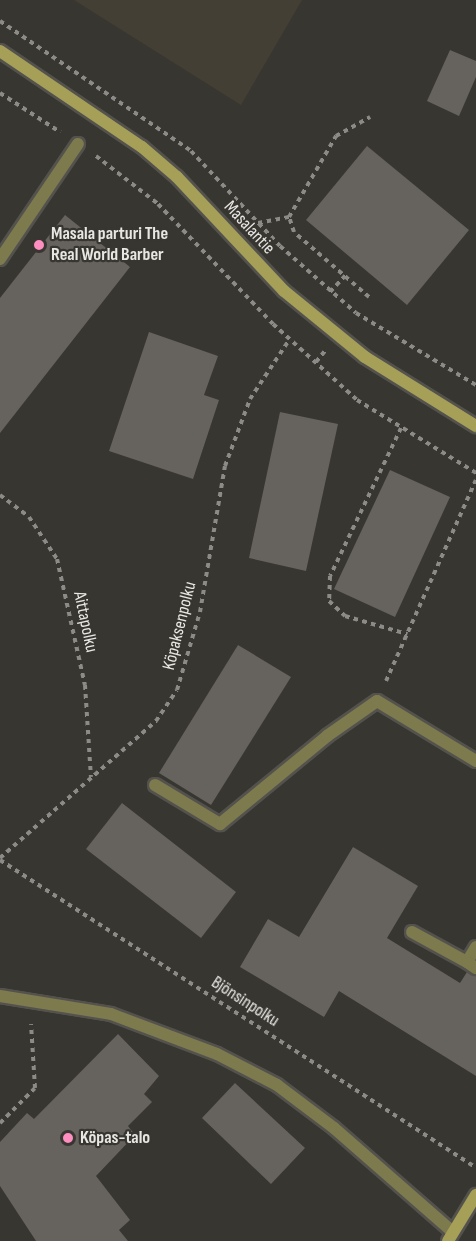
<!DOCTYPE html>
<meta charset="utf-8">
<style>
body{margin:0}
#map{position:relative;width:476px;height:1241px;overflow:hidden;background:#383631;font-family:"Sofia Sans Condensed",sans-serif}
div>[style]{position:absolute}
.built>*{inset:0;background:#443f34}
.building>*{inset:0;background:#66625d}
.path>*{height:4px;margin-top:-2px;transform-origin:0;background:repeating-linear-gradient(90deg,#8d8b87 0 4.5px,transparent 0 9px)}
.roads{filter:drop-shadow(2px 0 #54524d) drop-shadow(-2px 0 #54524d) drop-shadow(0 2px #54524d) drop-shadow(0 -2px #54524d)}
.lane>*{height:12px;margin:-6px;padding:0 6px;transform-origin:6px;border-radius:6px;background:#7d7a4e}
.street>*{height:12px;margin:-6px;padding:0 6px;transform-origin:6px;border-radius:6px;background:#7d7a4e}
.secondary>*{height:12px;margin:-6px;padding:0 6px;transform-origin:6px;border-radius:6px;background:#a59f57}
.dots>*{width:16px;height:16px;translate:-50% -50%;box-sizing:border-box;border:3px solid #383631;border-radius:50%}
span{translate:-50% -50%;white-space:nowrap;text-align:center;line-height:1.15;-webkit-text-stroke:4.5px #383631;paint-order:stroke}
.street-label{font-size:18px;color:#e8e7e3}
.poi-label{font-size:18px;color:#e8e7e3;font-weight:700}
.left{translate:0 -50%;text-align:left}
</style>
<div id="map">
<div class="built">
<i style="clip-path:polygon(74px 0,302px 0,241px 105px)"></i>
</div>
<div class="building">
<i style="clip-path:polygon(450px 50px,476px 61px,476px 77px,459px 116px,427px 101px)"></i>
<i style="clip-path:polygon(367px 146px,469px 230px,407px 305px,306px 220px)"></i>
<i style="clip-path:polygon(65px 215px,130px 267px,0 433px,0 298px)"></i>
<i style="clip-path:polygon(149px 332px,218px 356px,204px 395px,219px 400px,193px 479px,109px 451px)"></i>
<i style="clip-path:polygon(280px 412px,338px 424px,306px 571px,249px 558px)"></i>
<i style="clip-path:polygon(390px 470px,450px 497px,395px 617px,334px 589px)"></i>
<i style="clip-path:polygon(238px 645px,291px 677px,211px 805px,159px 773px)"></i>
<i style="clip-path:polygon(122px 803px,236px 892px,201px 938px,86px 849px)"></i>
<i style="clip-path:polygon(353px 847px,418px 886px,387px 938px,460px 983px,467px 972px,476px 976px,476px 1076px,339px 991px,324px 1017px,240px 967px,268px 919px,299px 937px)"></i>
<i style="clip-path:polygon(118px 1034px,159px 1076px,144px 1094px,152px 1102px,128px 1126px,135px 1135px,96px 1176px,130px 1220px,119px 1230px,128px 1241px,36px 1241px,0 1186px,0 1142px,27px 1113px,34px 1119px)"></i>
<i style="clip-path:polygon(235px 1083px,305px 1148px,271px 1184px,202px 1118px)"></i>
</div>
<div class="path">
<i style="left:0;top:21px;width:231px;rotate:34.2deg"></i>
<i style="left:191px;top:151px;width:130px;rotate:46.9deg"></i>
<i style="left:280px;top:246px;width:101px;rotate:41.4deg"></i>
<i style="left:356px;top:313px;width:140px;rotate:31deg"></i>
<i style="left:0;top:93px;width:72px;rotate:33deg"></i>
<i style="left:96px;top:156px;width:78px;rotate:37.7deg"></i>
<i style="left:158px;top:204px;width:166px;rotate:46.2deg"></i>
<i style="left:273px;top:324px;width:113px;rotate:42.1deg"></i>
<i style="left:357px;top:400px;width:140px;rotate:31.5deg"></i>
<i style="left:258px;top:223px;width:32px;rotate:-11deg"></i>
<i style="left:330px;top:292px;width:23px;rotate:-47deg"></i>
<i style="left:369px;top:297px;width:99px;rotate:-139.1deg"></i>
<i style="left:294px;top:232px;width:16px;rotate:-108deg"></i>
<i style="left:289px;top:217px;width:94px;rotate:-59.9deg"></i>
<i style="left:336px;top:136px;width:39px;rotate:-29deg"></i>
<i style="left:316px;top:362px;width:14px;rotate:-51deg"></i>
<i style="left:401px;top:428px;width:164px;rotate:115.6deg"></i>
<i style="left:330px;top:576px;width:25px;rotate:92deg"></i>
<i style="left:329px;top:601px;width:22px;rotate:43deg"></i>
<i style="left:345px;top:616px;width:65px;rotate:16.2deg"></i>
<i style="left:0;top:495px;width:36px;rotate:37deg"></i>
<i style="left:29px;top:517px;width:50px;rotate:56.3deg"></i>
<i style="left:57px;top:559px;width:129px;rotate:77.5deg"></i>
<i style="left:85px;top:685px;width:92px;rotate:86.3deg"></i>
<i style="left:386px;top:681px;width:220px;rotate:-65.9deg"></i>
<i style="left:0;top:858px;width:208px;rotate:-41.3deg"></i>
<i style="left:156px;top:721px;width:37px;rotate:-56deg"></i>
<i style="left:177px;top:690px;width:81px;rotate:-73.6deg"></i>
<i style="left:200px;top:612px;width:148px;rotate:-80.3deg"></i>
<i style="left:225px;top:466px;width:72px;rotate:-69.5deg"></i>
<i style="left:250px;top:399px;width:71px;rotate:-56.5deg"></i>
<i style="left:0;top:860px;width:566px;rotate:32.88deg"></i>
<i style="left:0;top:1123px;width:49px;rotate:-45deg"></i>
<i style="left:35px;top:1088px;width:64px;rotate:-93.6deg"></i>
</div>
<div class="roads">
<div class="lane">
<i style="left:0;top:259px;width:139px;rotate:-55.9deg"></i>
<i style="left:155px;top:785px;width:76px;rotate:31deg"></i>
<i style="left:220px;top:824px;width:139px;rotate:-39.4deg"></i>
<i style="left:327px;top:736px;width:61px;rotate:-35deg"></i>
<i style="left:412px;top:932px;width:63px;rotate:28.6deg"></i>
<i style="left:476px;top:947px;width:17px;rotate:121deg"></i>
<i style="left:467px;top:962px;width:11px;rotate:34deg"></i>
<i style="left:0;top:996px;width:112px;rotate:9.2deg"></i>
<i style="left:111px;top:1014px;width:113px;rotate:20.7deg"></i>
<i style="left:217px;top:1054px;width:68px;rotate:27.3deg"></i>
<i style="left:277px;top:1085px;width:71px;rotate:37deg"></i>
<i style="left:334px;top:1128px;width:158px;rotate:41.2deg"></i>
</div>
<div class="street">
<i style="left:377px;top:701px;width:116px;rotate:31.2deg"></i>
</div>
<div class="secondary">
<i style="left:0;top:51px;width:171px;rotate:34.1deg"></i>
<i style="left:142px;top:147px;width:46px;rotate:40.6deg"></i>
<i style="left:177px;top:177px;width:156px;rotate:46.8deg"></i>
<i style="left:284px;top:291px;width:104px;rotate:39.2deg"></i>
<i style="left:365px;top:357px;width:131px;rotate:31.9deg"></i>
<i style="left:448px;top:1241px;width:54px;rotate:-58.7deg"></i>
</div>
</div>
<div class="dots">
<i style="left:39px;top:245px;background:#fd8ebf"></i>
<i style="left:68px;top:1138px;background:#fd8ebf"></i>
</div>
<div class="street-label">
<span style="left:249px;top:228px;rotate:47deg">Masalantie</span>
<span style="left:85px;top:622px;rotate:78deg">Aittapolku</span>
<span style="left:180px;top:626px;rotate:-76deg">Köpaksenpolku</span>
<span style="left:245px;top:1002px;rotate:33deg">Bjönsinpolku</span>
</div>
<div class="poi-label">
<span class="left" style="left:51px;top:245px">Masala parturi The<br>Real World Barber</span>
<span class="left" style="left:80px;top:1138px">Köpas-talo</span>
</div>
</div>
